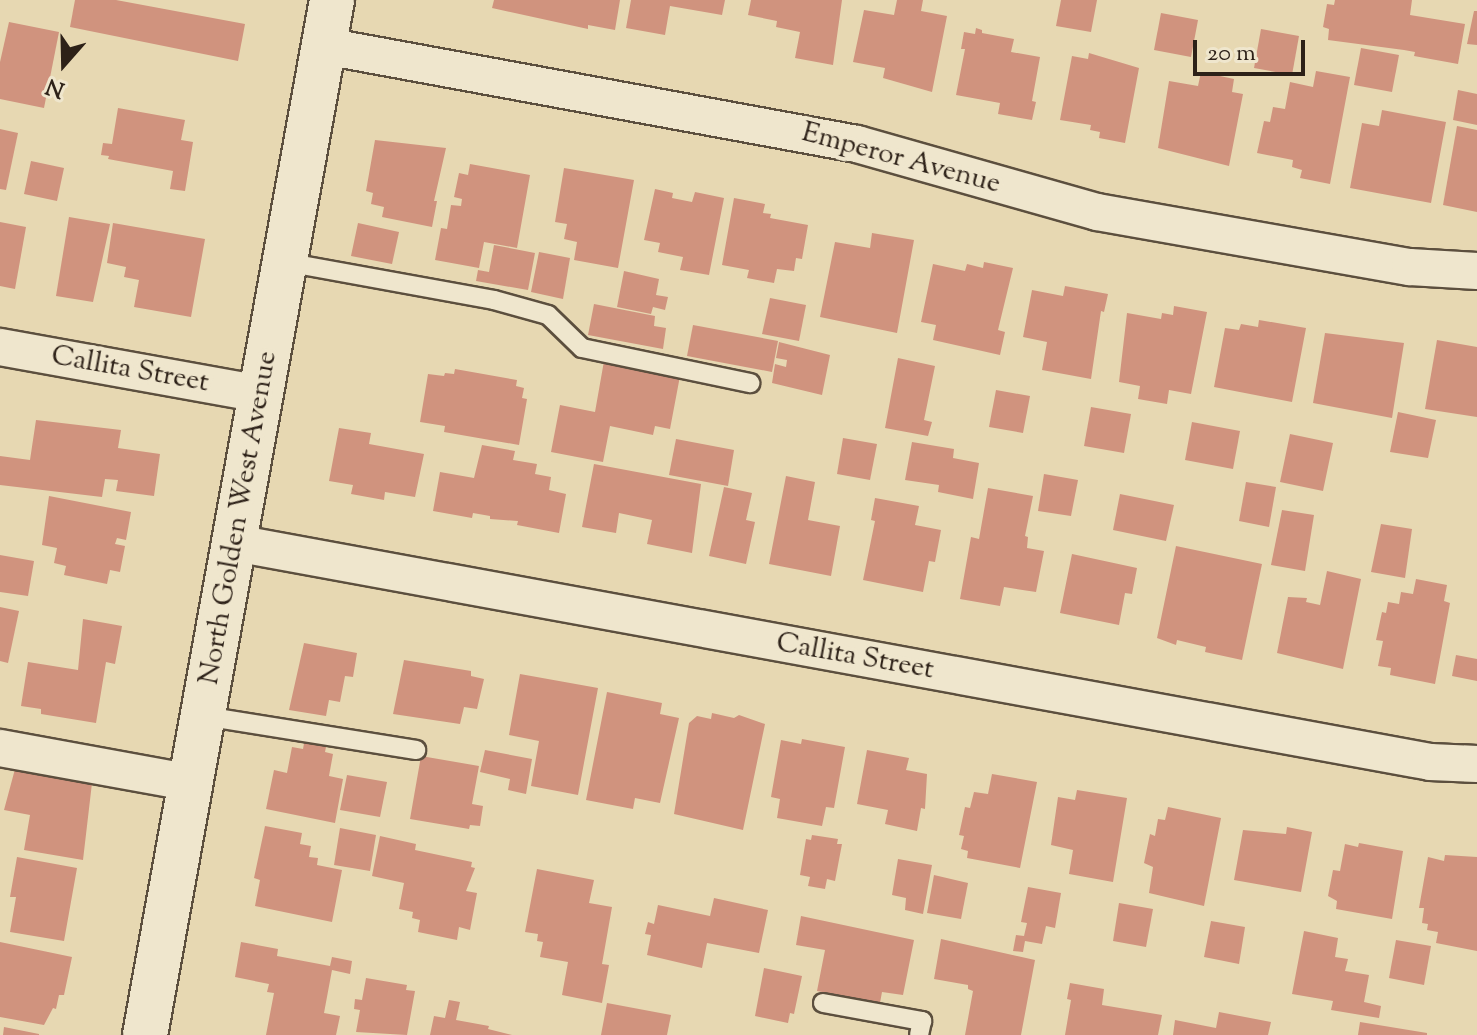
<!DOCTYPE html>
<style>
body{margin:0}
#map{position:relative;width:1477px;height:1035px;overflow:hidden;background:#e7d8b2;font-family:"Sorts Mill Goudy",serif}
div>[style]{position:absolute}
.building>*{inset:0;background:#d0937e}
.roads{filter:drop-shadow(2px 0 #5c4f3e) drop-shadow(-2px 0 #5c4f3e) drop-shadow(0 2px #5c4f3e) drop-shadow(0 -2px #5c4f3e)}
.lane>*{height:18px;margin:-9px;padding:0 9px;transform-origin:9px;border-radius:9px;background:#efe6cd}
.street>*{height:36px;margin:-18px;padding:0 18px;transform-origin:18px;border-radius:18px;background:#efe6cd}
.secondary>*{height:44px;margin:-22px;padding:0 22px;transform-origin:22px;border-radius:22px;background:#efe6cd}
span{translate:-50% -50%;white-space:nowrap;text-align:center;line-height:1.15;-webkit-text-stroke:8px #efe6cd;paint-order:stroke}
.street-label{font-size:28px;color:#2d2118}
.north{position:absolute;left:24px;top:24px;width:80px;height:80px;-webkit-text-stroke:6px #efe6cd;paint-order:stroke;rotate:200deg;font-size:22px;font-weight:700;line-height:32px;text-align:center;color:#2d2118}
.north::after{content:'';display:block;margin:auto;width:28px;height:36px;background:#2d2118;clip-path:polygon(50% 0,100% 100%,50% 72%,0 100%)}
.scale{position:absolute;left:1193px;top:40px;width:112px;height:36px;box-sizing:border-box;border:4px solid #2d2118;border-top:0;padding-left:10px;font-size:24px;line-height:28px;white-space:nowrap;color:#2d2118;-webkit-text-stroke:6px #efe6cd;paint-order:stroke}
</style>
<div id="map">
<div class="building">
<i style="clip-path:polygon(75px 0,116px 0,245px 24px,238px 61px,70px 27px)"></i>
<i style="clip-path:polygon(494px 0,620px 0,615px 30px,588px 25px,588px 29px,492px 8px)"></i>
<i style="clip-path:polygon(631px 0,725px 0,722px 15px,670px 6px,665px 35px,626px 28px)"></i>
<i style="clip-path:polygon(751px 0,842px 0,833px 65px,795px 58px,800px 32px,776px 27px,777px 21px,748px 15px)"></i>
<i style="clip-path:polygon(897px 0,923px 0,921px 11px,947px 16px,932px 92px,883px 78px,885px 68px,853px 62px,864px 10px,894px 15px)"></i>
<i style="clip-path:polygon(1061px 0,1097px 0,1091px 32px,1056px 26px)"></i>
<i style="clip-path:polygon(1335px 0,1412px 0,1410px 15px,1465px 24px,1458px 64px,1414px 56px,1415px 52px,1404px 50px,1328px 40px,1329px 29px,1323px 27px,1327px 4px,1334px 5px)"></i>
<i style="clip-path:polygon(1474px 11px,1477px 11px,1477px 45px,1467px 44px)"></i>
<i style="clip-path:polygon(1161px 13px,1198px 20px,1191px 57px,1154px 50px)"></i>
<i style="clip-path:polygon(9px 22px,59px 32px,44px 108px,0 99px,0 62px)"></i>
<i style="clip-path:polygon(976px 28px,982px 30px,982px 33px,1014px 39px,1011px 52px,1040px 57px,1032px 101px,1036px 102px,1032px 120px,998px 114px,1000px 103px,956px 95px,965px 49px,961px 49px,964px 32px,975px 34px)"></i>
<i style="clip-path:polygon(1261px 29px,1299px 36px,1292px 75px,1254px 68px)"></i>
<i style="clip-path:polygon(1361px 48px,1399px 55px,1392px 92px,1354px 85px)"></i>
<i style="clip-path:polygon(1089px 53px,1139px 68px,1125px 143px,1099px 138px,1100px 132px,1090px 130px,1091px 125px,1060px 120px,1072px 56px,1088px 59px)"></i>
<i style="clip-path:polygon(1316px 71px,1350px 77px,1330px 184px,1300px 178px,1302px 170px,1292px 167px,1293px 160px,1257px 153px,1264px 121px,1270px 122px,1273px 107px,1285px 109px,1290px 82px,1313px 87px)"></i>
<i style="clip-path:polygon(1201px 72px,1234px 79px,1232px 92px,1243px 94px,1229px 166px,1158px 148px,1169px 81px,1198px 86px)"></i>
<i style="clip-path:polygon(1458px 90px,1477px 94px,1477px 125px,1453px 120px)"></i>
<i style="clip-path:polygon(118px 108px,185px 120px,181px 140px,193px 142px,185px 191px,170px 189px,173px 171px,108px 159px,109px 156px,101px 155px,103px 143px,112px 144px)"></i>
<i style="clip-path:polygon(1382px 110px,1446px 122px,1431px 203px,1350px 188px,1362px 123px,1379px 126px)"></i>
<i style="clip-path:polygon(1457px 126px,1477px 130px,1477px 212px,1443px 205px)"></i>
<i style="clip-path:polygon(0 129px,18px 133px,6px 190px,0 189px)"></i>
<i style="clip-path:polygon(375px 140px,446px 148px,434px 201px,437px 201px,432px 227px,382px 217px,384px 207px,371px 204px,373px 193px,366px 191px)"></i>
<i style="clip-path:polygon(31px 161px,64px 168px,57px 201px,24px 194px)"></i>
<i style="clip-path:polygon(470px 164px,530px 175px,517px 248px,484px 242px,479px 268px,435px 260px,441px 228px,447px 229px,451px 205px,461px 206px,462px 199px,454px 197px,459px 173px,468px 175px)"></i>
<i style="clip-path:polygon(564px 168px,634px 180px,618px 268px,574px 260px,577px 242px,564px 239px,567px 224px,555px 222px)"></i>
<i style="clip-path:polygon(655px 189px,673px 193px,672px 198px,692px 202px,695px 192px,724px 198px,709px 275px,680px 270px,683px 257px,658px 252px,660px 243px,644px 240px)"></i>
<i style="clip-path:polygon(734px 198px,765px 204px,763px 213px,771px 214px,770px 218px,808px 225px,802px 259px,796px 258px,794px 271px,777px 269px,774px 283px,747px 278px,749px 270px,722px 265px)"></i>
<i style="clip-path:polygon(69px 217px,110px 224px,93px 302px,56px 296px)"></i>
<i style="clip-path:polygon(0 222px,26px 227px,15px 289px,0 286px)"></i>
<i style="clip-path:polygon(113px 223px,205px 239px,191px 317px,134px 307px,139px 280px,124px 277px,126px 267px,107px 263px)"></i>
<i style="clip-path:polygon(358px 223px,399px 232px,392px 264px,351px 256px)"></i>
<i style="clip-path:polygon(872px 233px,914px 240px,897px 333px,820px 317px,835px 242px,870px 248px)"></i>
<i style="clip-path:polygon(494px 245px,535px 253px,528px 290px,476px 281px,478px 270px,489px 272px)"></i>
<i style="clip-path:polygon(539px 252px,570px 258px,563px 299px,531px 292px)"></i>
<i style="clip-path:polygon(984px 262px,1013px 268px,998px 330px,1005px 332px,1000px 355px,933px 340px,936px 325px,921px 322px,933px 264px,965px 271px,967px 264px,983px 268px)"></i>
<i style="clip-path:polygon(624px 271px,659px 279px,656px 295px,668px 297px,665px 310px,653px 307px,651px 314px,617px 307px)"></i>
<i style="clip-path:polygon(1065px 286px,1108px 294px,1104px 312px,1101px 311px,1091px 379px,1042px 370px,1047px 342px,1023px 337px,1032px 290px,1063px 296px)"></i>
<i style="clip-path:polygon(770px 298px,806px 305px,799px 341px,762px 334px)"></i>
<i style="clip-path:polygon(594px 304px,655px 316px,654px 326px,666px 328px,663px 349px,588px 335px)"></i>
<i style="clip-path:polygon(1174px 306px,1207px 312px,1191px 394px,1169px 390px,1167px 404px,1138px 399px,1140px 386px,1119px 382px,1127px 313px,1161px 319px,1162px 313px,1173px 315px)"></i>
<i style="clip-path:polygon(1259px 320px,1306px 328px,1292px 402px,1214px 387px,1225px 328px,1239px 330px,1241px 324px,1258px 327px)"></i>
<i style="clip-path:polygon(693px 325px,778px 341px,772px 372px,687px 356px)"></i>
<i style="clip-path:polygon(1325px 333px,1404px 343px,1392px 418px,1313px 403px)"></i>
<i style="clip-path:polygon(1437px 340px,1477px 347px,1477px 417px,1425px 409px)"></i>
<i style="clip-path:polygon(779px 342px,830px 355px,822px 395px,772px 383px,775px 364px,786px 367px,787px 360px,776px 358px)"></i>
<i style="clip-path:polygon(898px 358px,935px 366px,924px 420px,932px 422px,928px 436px,885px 428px)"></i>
<i style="clip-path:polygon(604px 361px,680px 376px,670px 429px,655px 426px,653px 435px,610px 426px,603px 462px,551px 452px,560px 405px,595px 412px)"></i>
<i style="clip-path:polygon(455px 369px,517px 380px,516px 386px,524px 388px,522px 398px,527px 399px,519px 445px,444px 432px,445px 426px,420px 422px,428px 374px,444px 376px,445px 373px,454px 374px)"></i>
<i style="clip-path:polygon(996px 390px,1030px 396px,1023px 433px,989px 427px)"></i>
<i style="clip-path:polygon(1091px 407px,1131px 414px,1124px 453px,1084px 446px)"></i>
<i style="clip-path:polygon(1398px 412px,1436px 420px,1428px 458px,1390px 452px)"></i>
<i style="clip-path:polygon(36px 420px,121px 430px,118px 448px,160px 454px,154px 496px,116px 491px,118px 480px,105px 479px,102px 497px,0 485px,0 456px,30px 460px)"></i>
<i style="clip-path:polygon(1192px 422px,1240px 431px,1233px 469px,1185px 460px)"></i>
<i style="clip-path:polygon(339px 428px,371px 433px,369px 444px,424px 454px,415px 497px,385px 492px,384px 500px,351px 494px,353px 485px,329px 481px)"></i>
<i style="clip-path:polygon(1290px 434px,1333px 443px,1323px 491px,1280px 482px)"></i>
<i style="clip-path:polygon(843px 438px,877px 444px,870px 480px,837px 474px)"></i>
<i style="clip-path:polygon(676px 439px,734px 450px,728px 486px,669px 475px)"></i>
<i style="clip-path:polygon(912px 442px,954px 449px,953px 458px,979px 463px,973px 499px,938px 492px,939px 485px,905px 480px)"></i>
<i style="clip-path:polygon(482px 445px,515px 451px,513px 460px,537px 464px,535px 474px,551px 477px,549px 490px,566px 494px,559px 533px,517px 525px,518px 521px,490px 519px,490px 516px,473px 513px,472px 518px,433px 511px,440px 472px,474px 478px)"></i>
<i style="clip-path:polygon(594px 464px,701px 484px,692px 553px,647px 544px,652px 520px,619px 513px,616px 533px,582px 527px)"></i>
<i style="clip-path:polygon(1044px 474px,1078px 480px,1071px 516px,1038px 511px)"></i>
<i style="clip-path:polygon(786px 476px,815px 482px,808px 520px,840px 526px,831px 576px,769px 564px)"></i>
<i style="clip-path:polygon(1246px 482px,1276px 487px,1269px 527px,1239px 521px)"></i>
<i style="clip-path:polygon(724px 487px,752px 493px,746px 520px,755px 522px,746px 564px,709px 556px)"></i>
<i style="clip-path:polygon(988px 488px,1033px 496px,1025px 536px,1028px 537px,1027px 548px,1044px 551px,1036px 592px,1004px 587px,1000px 606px,960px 599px,971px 537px,979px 539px)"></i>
<i style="clip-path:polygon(1120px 494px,1174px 505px,1166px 541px,1113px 530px)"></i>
<i style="clip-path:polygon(49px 496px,131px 512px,126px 540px,117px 538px,115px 544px,125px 546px,120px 572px,110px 570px,107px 584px,64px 575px,66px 566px,54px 563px,57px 548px,42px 545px)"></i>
<i style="clip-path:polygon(875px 498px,919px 506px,915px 525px,941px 530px,935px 562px,929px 561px,923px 592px,863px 580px,875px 521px,871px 520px)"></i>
<i style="clip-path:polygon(1282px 510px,1314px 515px,1305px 571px,1271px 565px)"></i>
<i style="clip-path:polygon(1381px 524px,1412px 529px,1405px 578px,1371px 572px)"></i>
<i style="clip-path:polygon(1176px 546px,1262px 564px,1242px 660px,1205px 652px,1206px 647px,1177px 640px,1176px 645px,1157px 638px)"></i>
<i style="clip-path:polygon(1072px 554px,1137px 568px,1132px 594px,1125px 593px,1119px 625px,1060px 613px)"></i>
<i style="clip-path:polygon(0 555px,34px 561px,28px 596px,0 592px)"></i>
<i style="clip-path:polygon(1327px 571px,1361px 579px,1343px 669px,1277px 653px,1288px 597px,1307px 598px,1306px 602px,1320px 605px)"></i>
<i style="clip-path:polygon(1416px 579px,1447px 585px,1444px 601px,1450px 603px,1435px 684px,1390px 675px,1391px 668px,1378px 666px,1383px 641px,1376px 640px,1382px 612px,1386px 613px,1388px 602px,1399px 604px,1401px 592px,1413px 594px)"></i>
<i style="clip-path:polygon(0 607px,19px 611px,8px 663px,0 661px)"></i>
<i style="clip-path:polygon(83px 619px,122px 626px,115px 664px,106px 662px,96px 723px,41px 714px,41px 709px,21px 706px,28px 662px,78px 670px)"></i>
<i style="clip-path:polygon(304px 643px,357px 653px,353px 677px,345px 676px,340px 702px,329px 700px,326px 716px,289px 710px)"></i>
<i style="clip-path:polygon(1456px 655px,1477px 659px,1477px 681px,1452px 676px)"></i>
<i style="clip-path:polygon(404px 660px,471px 671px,471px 676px,484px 679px,477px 709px,464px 707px,460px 724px,393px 714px)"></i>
<i style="clip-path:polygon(520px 674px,598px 688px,578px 795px,531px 786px,539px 741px,509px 735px)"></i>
<i style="clip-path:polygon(607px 692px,662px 703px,660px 714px,679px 718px,660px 803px,635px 798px,633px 809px,586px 800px)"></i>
<i style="clip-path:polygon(712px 713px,734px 718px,739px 715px,765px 724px,743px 830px,674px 814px,689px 723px,697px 716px,711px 719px)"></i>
<i style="clip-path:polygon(305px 738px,327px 742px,325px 752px,333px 754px,329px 776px,343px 779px,335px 823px,266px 809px,274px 770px,287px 773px,292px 747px,303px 749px)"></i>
<i style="clip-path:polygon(802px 739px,845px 747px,834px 808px,826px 807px,822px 826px,777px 818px,780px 799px,771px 797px,781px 740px,801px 744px)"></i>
<i style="clip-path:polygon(485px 750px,532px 759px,526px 794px,508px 790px,510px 779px,480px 772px)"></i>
<i style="clip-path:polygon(867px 750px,909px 758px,906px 770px,927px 774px,925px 809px,921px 808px,917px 831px,885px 824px,888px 810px,857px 804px)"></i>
<i style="clip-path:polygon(421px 756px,479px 766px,472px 804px,483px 806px,480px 826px,470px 825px,469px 829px,410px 819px)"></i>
<i style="clip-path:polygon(15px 769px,92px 783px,83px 860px,24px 850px,30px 815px,4px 810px)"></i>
<i style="clip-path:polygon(992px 774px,1037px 782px,1020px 868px,967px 858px,968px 851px,961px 849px,964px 836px,959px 835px,965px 807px,970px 808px,974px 792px,988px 794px)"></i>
<i style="clip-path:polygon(347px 775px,387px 782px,380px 817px,340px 810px)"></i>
<i style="clip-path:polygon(1077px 790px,1127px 798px,1113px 882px,1069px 874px,1073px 850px,1051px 845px,1058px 797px,1075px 800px)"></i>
<i style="clip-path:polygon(1168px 807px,1221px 818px,1204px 906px,1149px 893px,1153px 867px,1144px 863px,1150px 834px,1155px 836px,1158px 819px,1165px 820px)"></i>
<i style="clip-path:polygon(265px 826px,302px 833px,300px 844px,311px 846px,309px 857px,318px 858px,317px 865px,342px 870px,332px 922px,255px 906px,260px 880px,254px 878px)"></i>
<i style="clip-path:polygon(1287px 827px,1312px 832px,1301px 892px,1234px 880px,1243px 830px,1286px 834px)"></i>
<i style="clip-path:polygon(340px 828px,376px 835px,370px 871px,334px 865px)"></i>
<i style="clip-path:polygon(812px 835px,838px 839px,837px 844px,842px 844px,835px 881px,827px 879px,825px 889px,808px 886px,810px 877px,800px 875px,806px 839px,811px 840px)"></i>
<i style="clip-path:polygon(380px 836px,416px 844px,415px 850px,472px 862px,471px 867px,475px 868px,466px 891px,477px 893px,470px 930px,459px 927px,457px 940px,418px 932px,420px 920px,412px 918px,413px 912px,399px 909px,404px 883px,372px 876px)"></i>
<i style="clip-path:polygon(1359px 843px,1403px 851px,1392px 919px,1336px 909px,1337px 901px,1328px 896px,1333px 870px,1340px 871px,1345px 844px,1358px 847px)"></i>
<i style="clip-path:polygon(1445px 855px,1477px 857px,1477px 951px,1436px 943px,1438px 932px,1427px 930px,1428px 924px,1422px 923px,1424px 908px,1419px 908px,1428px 857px,1444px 861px)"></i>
<i style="clip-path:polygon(17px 857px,77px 868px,64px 941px,10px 932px,16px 897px,10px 897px)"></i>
<i style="clip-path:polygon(898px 859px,932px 865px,923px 914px,905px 910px,906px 898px,892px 895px)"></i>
<i style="clip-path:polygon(537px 869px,594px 880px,589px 903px,612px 907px,602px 964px,609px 965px,602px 1003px,562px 995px,568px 962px,540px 957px,543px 942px,537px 941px,538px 934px,525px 932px)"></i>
<i style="clip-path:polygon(934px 875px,968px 883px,961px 919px,927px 913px)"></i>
<i style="clip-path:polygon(1028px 887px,1061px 893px,1055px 928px,1046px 926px,1042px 944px,1025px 941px,1023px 952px,1013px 951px,1016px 935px,1024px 936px,1027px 923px,1021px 922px)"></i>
<i style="clip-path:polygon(714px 898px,768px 910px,759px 953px,707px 943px,702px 968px,647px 955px,651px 935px,645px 934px,648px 922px,654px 924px,658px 905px,710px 916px)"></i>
<i style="clip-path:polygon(1119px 903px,1153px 909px,1146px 947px,1113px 941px)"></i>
<i style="clip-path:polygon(801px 916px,914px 940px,903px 995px,882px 992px,880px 1003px,817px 991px,825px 950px,796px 945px)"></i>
<i style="clip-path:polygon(1211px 921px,1245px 927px,1239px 964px,1204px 957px)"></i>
<i style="clip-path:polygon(1304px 931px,1338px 938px,1335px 957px,1348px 959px,1345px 971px,1369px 975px,1364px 1002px,1381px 1006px,1379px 1018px,1331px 1010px,1333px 1001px,1292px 994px)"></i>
<i style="clip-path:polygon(941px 939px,1035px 960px,1021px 1035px,965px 1035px,973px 991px,968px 989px,968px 985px,934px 979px)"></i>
<i style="clip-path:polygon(1396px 940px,1431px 946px,1424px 985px,1389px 978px)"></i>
<i style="clip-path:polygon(0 942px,72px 957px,64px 995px,59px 995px,56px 1009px,53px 1008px,44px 1025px,0 1017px)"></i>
<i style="clip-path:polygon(241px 942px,278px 949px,277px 956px,330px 966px,332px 957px,352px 961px,350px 974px,332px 970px,324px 1013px,340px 1016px,336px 1035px,266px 1035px,274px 993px,267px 992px,269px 984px,235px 977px)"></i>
<i style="clip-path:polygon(764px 968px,802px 976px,794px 1014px,790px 1013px,788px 1023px,755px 1016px)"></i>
<i style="clip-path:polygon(366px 978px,407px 985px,406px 990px,415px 991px,407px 1035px,356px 1032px,360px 1010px,354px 1009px,355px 999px,362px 1000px)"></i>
<i style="clip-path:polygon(1070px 983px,1104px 989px,1102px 1005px,1162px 1015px,1158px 1035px,1065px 1035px,1071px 1000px,1067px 999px)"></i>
<i style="clip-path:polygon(449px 1000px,460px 1002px,456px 1020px,489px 1026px,488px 1029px,512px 1035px,430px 1035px,434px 1016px,445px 1018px)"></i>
<i style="clip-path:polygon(607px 1003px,671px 1015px,667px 1035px,601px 1035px)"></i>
<i style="clip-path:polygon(1219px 1012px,1271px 1022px,1268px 1035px,1173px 1035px,1175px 1020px,1216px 1028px)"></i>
<i style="clip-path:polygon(1360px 1022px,1427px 1033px,1427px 1035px,1358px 1035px)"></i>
<i style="clip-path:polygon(4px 1027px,39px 1034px,39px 1035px,3px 1035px)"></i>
</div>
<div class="roads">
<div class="lane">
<i style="left:285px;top:262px;width:212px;rotate:10.3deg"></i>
<i style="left:494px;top:300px;width:56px;rotate:15.5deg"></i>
<i style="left:548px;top:315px;width:47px;rotate:44.1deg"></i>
<i style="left:582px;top:348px;width:172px;rotate:11.8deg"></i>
<i style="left:204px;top:716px;width:215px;rotate:9.1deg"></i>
<i style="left:823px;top:1003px;width:101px;rotate:10.3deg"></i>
<i style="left:922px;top:1021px;width:14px;rotate:102deg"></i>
</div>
<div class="street">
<i style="left:325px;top:46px;width:541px;rotate:10.44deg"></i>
<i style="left:857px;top:144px;width:249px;rotate:15.8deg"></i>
<i style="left:1097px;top:212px;width:318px;rotate:10deg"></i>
<i style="left:1410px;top:267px;width:67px;rotate:3.4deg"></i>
<i style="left:0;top:347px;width:264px;rotate:10.2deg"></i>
<i style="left:235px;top:543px;width:1215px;rotate:10.38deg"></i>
<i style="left:1430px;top:762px;width:47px;rotate:2.4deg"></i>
<i style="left:0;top:748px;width:195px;rotate:10.3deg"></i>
</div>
<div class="secondary">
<i style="left:145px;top:1035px;width:1052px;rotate:-79.76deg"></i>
</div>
</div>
<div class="street-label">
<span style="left:901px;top:159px;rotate:15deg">Emperor Avenue</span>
<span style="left:130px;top:370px;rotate:10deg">Callita Street</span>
<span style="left:239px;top:518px;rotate:-80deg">North Golden West Avenue</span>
<span style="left:855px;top:657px;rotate:10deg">Callita Street</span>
</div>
<div class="north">N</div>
<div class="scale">20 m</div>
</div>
